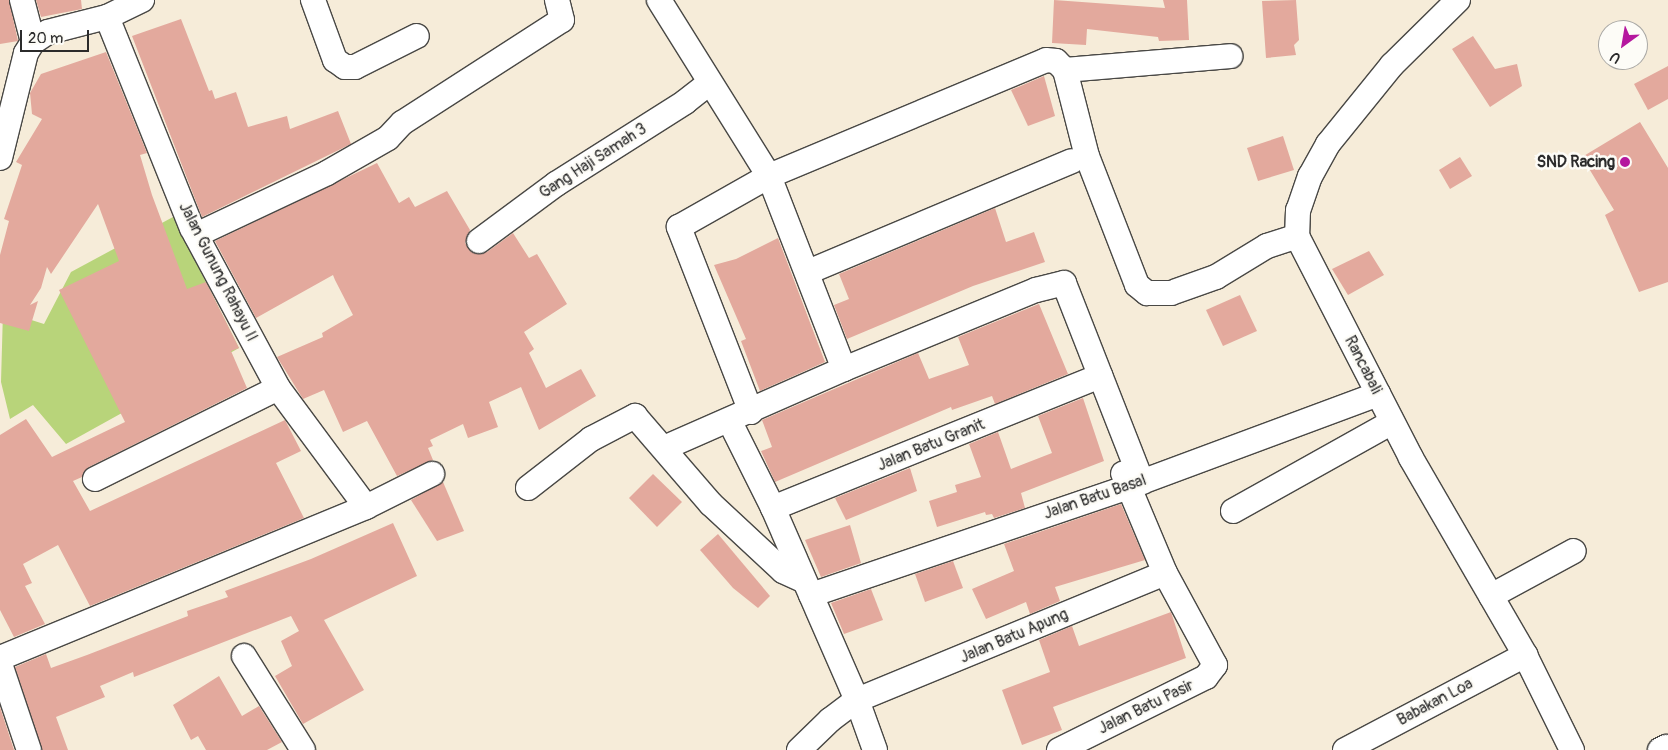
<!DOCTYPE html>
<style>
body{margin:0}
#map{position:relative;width:1668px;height:750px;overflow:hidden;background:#f6ecd9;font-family:Pangolin,sans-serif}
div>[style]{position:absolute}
.green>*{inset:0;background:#b8d47a}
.building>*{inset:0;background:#e3a99d}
.roads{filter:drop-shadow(1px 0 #494845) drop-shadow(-1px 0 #494845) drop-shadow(0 1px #494845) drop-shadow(0 -1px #494845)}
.minor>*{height:24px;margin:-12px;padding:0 12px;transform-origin:12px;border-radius:12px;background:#fff}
.dots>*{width:14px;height:14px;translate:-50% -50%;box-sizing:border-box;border:2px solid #fdfcf7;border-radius:50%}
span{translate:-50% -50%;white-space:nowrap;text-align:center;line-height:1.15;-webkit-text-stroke:5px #fdfcf7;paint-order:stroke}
.street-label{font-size:16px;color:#2b2b2b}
.poi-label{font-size:16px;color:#2b2b2b;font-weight:700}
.right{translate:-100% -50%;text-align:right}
.north{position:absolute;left:1598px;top:20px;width:50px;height:50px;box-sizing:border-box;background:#fdfcf7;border:1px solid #a9a8a5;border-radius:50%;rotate:212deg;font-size:14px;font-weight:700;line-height:20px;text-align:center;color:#2b2b2b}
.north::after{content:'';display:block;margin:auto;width:18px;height:22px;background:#b5179e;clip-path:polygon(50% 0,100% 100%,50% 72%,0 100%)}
.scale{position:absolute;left:20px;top:30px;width:69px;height:22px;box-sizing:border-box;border:2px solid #2b2b2b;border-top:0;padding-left:6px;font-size:15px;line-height:18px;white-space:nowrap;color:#2b2b2b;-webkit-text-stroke:4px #fdfcf7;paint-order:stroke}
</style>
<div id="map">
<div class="green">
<i style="clip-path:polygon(173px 217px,239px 348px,66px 444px,33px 405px,10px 419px,1px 382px,3px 311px,44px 324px,71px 272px)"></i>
</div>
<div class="building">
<i style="clip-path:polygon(0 0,9px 0,18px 41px,0 44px)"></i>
<i style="clip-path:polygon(36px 0,81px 0,82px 9px,41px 17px)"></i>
<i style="clip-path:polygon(1054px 0,1165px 8px,1163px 0,1187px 0,1189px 40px,1159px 41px,1158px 37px,1087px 29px,1086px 45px,1052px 43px)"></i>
<i style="clip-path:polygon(1296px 0,1299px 40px,1294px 45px,1296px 55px,1266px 58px,1262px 1px)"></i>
<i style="clip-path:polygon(181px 19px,209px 91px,212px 90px,215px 99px,236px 92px,248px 127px,287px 116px,290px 129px,338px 111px,351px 144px,202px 217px,132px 36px)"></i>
<i style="clip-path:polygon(1473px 36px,1495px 69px,1517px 64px,1522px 86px,1490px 107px,1452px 49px)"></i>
<i style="clip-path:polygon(106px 52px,147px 153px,140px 155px,152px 195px,187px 289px,206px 282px,239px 348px,231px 351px,247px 388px,89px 467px,82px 477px,73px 481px,90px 511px,285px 420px,301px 451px,276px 463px,304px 518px,90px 606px,58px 545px,23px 564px,32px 583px,25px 586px,45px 624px,14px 637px,0 610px,0 435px,26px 419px,52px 457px,125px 422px,59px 290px,119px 261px,98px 204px,51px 274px,47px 267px,41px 288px,30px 305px,38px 301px,29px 331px,0 323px,0 255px,9px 221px,4px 219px,22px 165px,16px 162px,42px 119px,32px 114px,30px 93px,41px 74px)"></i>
<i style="clip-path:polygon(1668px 66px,1668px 99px,1648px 110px,1634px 84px)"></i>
<i style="clip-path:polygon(1044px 76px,1055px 116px,1028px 126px,1011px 90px)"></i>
<i style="clip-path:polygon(1640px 122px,1668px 168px,1668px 282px,1639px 292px,1605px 215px,1614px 210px,1582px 157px)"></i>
<i style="clip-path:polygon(1283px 136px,1294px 170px,1258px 181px,1247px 148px)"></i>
<i style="clip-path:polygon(1460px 157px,1472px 176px,1450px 189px,1439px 170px)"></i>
<i style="clip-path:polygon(377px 163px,399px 203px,409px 197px,415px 207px,447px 191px,470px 230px,465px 243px,473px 253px,487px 252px,513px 233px,529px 258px,537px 254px,567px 304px,524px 332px,534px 349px,529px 353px,546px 388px,581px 369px,596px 396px,539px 430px,521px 387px,489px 402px,498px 427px,468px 438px,463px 424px,430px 440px,433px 446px,428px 448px,433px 460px,397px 476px,367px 421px,343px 432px,324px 390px,303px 399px,277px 357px,323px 337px,322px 333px,353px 315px,335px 280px,333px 275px,256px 318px,215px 241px)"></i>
<i style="clip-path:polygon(995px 208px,1006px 242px,1034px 232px,1045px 262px,973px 286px,847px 339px,834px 305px,849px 299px,839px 274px)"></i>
<i style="clip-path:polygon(778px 238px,825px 362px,760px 391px,741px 341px,746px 339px,714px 265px,736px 259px)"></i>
<i style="clip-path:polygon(1369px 251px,1384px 275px,1348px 295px,1332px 269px)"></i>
<i style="clip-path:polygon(1240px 295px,1257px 331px,1223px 346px,1206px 310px)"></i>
<i style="clip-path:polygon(1039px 304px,1068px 374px,995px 404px,992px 396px,952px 410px,951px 407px,775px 482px,761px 451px,772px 447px,762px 420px,918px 353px,929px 379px,969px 365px,958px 337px)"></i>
<i style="clip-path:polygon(1083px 398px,1104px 461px,1021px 493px,1025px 508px,994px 518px,992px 514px,986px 515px,985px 512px,937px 527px,929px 501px,957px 492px,955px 485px,981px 477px,969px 444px,998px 432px,1011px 469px,1052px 453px,1038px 416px)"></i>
<i style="clip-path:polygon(910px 468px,917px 491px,846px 520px,835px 498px)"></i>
<i style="clip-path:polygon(653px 474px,682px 502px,657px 527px,629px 498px)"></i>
<i style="clip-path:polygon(443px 482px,464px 531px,437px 541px,411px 500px)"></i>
<i style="clip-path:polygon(1121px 504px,1145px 560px,1055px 587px,1060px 601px,1030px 614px,1026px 602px,986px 619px,972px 589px,1014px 571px,1004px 544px)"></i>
<i style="clip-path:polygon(393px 523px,417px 576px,324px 620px,364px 690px,303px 724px,275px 676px,292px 666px,281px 641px,299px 631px,291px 616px,134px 677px,133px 672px,100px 686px,105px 697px,56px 717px,68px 750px,42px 750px,15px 667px,46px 654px,51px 668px,87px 655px,188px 616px,187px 611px,228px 597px,225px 591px,311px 559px)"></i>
<i style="clip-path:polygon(850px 525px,861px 563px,821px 577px,805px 540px)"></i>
<i style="clip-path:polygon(718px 534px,770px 596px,758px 608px,733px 588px,700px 550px)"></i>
<i style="clip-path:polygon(953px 561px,963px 588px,925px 602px,915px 574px)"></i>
<i style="clip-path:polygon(871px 589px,883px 620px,844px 634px,831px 603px)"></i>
<i style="clip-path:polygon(1171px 612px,1186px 658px,1053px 707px,1062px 730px,1022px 745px,1002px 690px,1050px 672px,1039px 640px,1072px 626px,1079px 646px)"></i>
<i style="clip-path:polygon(219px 676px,242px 716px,259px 706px,282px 742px,267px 750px,206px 750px,198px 736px,191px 740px,173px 705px)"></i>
<i style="clip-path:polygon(0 707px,14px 750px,0 750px)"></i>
</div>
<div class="roads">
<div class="minor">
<i style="left:22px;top:0;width:43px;rotate:75.3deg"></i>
<i style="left:313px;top:0;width:64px;rotate:69.9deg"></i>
<i style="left:335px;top:60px;width:12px;rotate:35deg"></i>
<i style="left:345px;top:67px;width:10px"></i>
<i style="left:355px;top:67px;width:69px;rotate:-26.6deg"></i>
<i style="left:659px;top:0;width:208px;rotate:58deg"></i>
<i style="left:769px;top:176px;width:207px;rotate:68.8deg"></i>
<i style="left:1458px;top:0;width:93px;rotate:135.4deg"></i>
<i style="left:1392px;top:65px;width:102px;rotate:129deg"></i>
<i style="left:1328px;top:144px;width:37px;rotate:119deg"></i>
<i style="left:1310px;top:176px;width:36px;rotate:109deg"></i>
<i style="left:1298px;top:210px;width:26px;rotate:92deg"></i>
<i style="left:1297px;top:236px;width:250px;rotate:62.8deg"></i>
<i style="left:1411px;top:458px;width:228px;rotate:59.9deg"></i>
<i style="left:1525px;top:655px;width:106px;rotate:63.7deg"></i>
<i style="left:107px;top:17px;width:227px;rotate:68.1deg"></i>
<i style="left:192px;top:228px;width:182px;rotate:61.7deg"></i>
<i style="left:278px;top:388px;width:148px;rotate:53.5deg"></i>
<i style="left:1065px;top:70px;width:166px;rotate:-4.8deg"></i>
<i style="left:0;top:158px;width:108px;rotate:-76.1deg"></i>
<i style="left:26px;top:53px;width:13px;rotate:-58deg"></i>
<i style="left:33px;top:42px;width:18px;rotate:-34deg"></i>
<i style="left:48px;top:32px;width:61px;rotate:-14.3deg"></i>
<i style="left:107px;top:17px;width:39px;rotate:-26deg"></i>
<i style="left:196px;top:235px;width:145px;rotate:-25.3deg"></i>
<i style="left:327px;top:173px;width:70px;rotate:-29.8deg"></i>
<i style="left:388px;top:138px;width:21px;rotate:-47deg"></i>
<i style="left:402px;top:123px;width:190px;rotate:-32.8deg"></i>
<i style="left:562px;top:20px;width:21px;rotate:-104deg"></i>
<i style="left:479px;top:241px;width:96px;rotate:-36.5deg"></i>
<i style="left:556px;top:184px;width:153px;rotate:-32.4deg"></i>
<i style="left:685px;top:102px;width:31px;rotate:-38deg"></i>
<i style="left:808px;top:272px;width:286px;rotate:-22.8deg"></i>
<i style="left:751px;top:412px;width:199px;rotate:-111.3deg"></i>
<i style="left:679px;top:227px;width:103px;rotate:-29.5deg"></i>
<i style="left:769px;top:176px;width:300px;rotate:-22.7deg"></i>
<i style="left:1046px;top:60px;width:10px;rotate:6deg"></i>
<i style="left:1056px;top:61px;width:13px;rotate:45deg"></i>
<i style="left:1065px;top:70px;width:89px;rotate:75.7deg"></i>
<i style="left:1087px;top:156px;width:138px;rotate:68.8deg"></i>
<i style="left:1137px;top:285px;width:13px;rotate:39deg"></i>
<i style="left:1147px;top:293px;width:24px"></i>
<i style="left:1171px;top:293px;width:48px;rotate:-19.6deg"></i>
<i style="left:1216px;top:277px;width:60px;rotate:-31.3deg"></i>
<i style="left:1267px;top:246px;width:32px;rotate:-18deg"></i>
<i style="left:730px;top:422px;width:96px;rotate:63.4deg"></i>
<i style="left:773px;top:508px;width:210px;rotate:66.4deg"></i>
<i style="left:857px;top:700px;width:333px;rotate:-22.4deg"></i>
<i style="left:664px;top:448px;width:197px;rotate:-23.7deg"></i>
<i style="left:844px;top:369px;width:208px;rotate:-22.4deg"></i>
<i style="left:1036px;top:290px;width:29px;rotate:-14deg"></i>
<i style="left:1064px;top:283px;width:214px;rotate:68.6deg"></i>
<i style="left:95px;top:479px;width:204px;rotate:-26.4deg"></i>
<i style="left:528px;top:488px;width:80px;rotate:-37.9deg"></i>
<i style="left:591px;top:439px;width:50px;rotate:-27.6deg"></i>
<i style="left:635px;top:416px;width:116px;rotate:49.2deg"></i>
<i style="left:711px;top:504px;width:98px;rotate:42.9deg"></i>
<i style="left:783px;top:571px;width:23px;rotate:25deg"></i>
<i style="left:773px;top:508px;width:353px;rotate:-22deg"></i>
<i style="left:1233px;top:511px;width:182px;rotate:-29.2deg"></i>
<i style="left:811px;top:595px;width:335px;rotate:-18.8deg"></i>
<i style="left:1128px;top:487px;width:267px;rotate:-20.4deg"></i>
<i style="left:1491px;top:596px;width:94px;rotate:-28.5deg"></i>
<i style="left:244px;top:656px;width:111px;rotate:57.9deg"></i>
<i style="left:0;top:658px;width:396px;rotate:-22.4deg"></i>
<i style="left:366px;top:507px;width:74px;rotate:-26.6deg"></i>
<i style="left:0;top:664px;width:91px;rotate:71.4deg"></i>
<i style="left:799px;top:750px;width:43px;rotate:-44.1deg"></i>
<i style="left:830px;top:720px;width:34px;rotate:-37deg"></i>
<i style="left:857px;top:700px;width:53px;rotate:70.2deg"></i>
<i style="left:1059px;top:750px;width:164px;rotate:-26.4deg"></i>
<i style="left:1206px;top:677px;width:15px;rotate:-53deg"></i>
<i style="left:1215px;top:665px;width:105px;rotate:-118.5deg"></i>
<i style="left:1165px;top:573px;width:108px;rotate:-112.8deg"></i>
<i style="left:1345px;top:750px;width:204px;rotate:-27.8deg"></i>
<i style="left:1660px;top:750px;width:7px;rotate:-27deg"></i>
</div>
</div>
<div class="dots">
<i style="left:1625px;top:162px;background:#b5179e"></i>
</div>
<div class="street-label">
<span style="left:593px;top:161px;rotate:-33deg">Gang Haji Samah 3</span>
<span style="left:218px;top:272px;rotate:63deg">Jalan Gunung Rahayu II</span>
<span style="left:1363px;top:365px;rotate:63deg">Rancabali</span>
<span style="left:931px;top:445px;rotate:-22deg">Jalan Batu Granit</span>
<span style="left:1095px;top:497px;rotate:-19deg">Jalan Batu Basal</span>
<span style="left:1014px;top:636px;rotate:-23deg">Jalan Batu Apung</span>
<span style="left:1435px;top:702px;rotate:-28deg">Babakan Loa</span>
<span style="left:1146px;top:707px;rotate:-26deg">Jalan Batu Pasir</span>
</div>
<div class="poi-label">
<span class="right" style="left:1615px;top:162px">SND Racing</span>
</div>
<div class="north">U</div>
<div class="scale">20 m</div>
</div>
